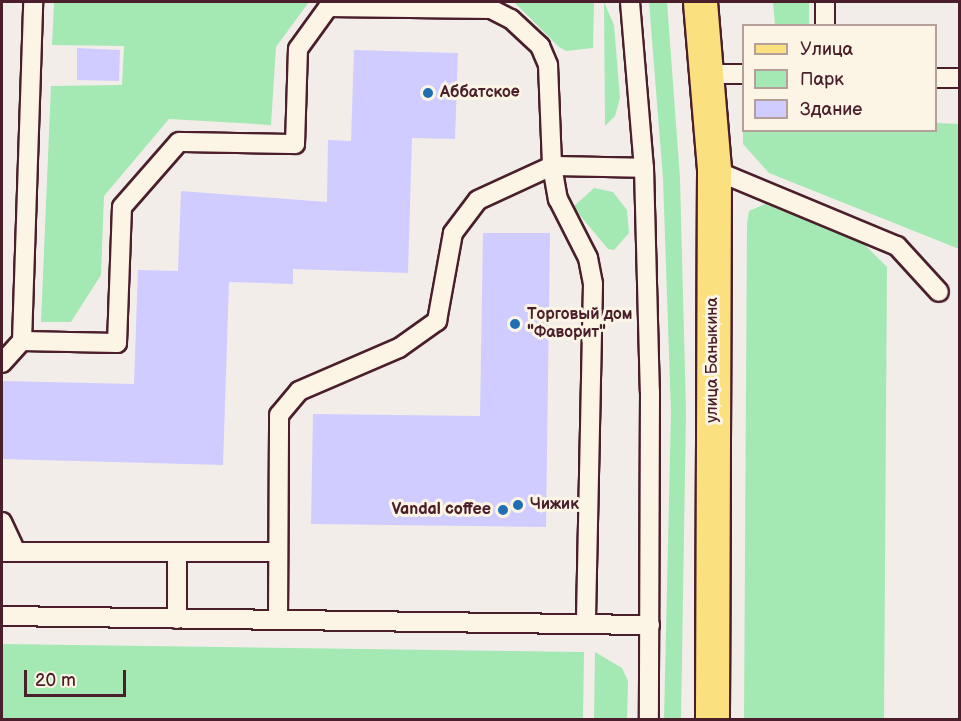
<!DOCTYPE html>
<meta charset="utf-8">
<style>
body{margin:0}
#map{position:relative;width:961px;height:721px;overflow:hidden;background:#f3edea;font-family:"Balsamiq Sans",sans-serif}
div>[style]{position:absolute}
.green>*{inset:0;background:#a4e8b3}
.building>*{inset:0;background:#d0ccff}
.roads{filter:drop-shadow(2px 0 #4a1f2b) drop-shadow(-2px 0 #4a1f2b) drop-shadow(0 2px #4a1f2b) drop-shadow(0 -2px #4a1f2b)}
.service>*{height:18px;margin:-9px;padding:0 9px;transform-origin:9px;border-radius:9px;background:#fcf5e5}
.primary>*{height:33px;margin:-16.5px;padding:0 16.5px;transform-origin:16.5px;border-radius:16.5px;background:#fbe080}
.dots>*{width:16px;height:16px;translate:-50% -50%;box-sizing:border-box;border:3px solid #fcf5e5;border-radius:50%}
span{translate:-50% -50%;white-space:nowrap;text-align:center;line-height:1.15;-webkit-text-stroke:6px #fcf5e5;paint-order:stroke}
.poi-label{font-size:16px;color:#4a1f2b;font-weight:700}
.left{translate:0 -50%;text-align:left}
.right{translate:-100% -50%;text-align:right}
.street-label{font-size:16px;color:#4a1f2b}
.frame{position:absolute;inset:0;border:3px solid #4a1f2b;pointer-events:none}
.legend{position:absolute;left:742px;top:24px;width:195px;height:108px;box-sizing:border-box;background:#fcf5e5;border:2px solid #b59f9b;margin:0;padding:8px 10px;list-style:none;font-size:18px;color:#4a1f2b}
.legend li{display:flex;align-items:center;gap:12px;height:30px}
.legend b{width:30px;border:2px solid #b59f9b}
.scale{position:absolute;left:24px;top:670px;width:102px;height:27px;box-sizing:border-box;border:3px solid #4a1f2b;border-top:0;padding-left:8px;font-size:18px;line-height:21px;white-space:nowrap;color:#4a1f2b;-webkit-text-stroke:4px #fcf5e5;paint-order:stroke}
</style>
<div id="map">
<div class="green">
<i style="clip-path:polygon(54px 2px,309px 2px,276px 47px,271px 125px,169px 119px,104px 196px,101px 275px,71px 322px,41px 322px,51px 86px,122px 85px,124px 46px,52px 45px)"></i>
<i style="clip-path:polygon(514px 2px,594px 2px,593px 48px,566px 51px,559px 47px)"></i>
<i style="clip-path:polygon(604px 2px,614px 25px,620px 98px,615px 116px,605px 126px)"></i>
<i style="clip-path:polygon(649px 2px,667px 2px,680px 178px,686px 411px,681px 720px,664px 719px,671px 412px,663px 179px)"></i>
<i style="clip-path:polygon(773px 2px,809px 2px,809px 25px,775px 25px)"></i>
<i style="clip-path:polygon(743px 105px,744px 130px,936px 130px,936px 123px,959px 124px,959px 249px,769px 173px,743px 144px)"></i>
<i style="clip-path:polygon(594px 188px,613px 192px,627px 210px,629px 233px,614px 250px,608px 249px,573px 207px)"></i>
<i style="clip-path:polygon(765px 204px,861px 241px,887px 267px,884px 719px,744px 719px,747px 224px,749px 211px)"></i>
<i style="clip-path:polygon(2px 644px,584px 652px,583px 719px,2px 719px)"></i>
<i style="clip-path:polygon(595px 652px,622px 668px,628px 681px,627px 719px,594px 719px)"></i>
</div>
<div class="building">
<i style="clip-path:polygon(77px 48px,120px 50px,119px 81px,77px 80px)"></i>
<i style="clip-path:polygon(354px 50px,458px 53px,455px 139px,412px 138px,408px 273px,293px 269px,293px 284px,229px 282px,223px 465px,2px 459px,2px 381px,134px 384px,138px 270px,178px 271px,181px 191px,327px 202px,328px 140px,351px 141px)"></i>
<i style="clip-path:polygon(483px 233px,550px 233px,546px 527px,311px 524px,313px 414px,480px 416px)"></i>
</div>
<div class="roads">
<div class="service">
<i style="left:630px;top:2px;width:167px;rotate:85.2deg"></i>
<i style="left:644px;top:168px;width:224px;rotate:88.5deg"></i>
<i style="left:650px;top:392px;width:328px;rotate:90.2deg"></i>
<i style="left:825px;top:2px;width:24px;rotate:90deg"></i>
<i style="left:328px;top:7px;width:163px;rotate:0.7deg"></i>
<i style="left:491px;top:9px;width:22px;rotate:27deg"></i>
<i style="left:511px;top:19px;width:40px;rotate:43deg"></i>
<i style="left:540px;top:46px;width:21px;rotate:67deg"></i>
<i style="left:548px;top:65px;width:101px;rotate:87.7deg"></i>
<i style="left:552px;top:166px;width:34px;rotate:80deg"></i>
<i style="left:558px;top:199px;width:66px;rotate:63deg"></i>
<i style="left:588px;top:258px;width:26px;rotate:79deg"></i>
<i style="left:593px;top:284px;width:340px;rotate:91.2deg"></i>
<i style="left:707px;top:74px;width:37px"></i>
<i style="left:936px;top:78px;width:24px"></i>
<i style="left:714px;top:170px;width:198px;rotate:22.6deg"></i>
<i style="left:897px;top:246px;width:62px;rotate:47.6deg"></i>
<i style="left:22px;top:341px;width:95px;rotate:1.2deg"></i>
<i style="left:117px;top:343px;width:136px;rotate:-87.9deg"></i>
<i style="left:122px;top:207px;width:86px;rotate:-48.8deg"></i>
<i style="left:179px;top:142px;width:116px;rotate:1deg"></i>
<i style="left:295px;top:144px;width:95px;rotate:-88.2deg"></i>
<i style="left:298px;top:49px;width:58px;rotate:-54.1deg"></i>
<i style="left:2px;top:363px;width:30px;rotate:-48deg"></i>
<i style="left:22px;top:341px;width:339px;rotate:-88.1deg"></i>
<i style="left:2px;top:522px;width:33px;rotate:65deg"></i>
<i style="left:2px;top:552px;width:276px"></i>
<i style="left:2px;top:616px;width:648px;rotate:0.8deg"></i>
<i style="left:177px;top:619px;width:66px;rotate:-90deg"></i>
<i style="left:278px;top:620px;width:205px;rotate:-89.7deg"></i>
<i style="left:279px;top:415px;width:31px;rotate:-50deg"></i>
<i style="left:299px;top:391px;width:109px;rotate:-23.3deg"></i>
<i style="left:399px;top:348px;width:47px;rotate:-35.4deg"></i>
<i style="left:437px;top:321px;width:89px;rotate:-79.7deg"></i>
<i style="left:453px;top:233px;width:41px;rotate:-52.9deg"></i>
<i style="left:478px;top:200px;width:81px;rotate:-24.7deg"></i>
<i style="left:552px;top:166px;width:92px;rotate:1.2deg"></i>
</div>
<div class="primary">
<i style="left:700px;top:2px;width:169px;rotate:85.2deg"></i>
<i style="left:714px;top:170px;width:550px;rotate:90.21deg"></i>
</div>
</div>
<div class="dots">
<i style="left:428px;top:93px;background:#1f6fb2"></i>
<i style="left:515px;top:324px;background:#1f6fb2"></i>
<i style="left:518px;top:505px;background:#1f6fb2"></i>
<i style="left:503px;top:510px;background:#1f6fb2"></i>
</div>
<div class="poi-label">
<span class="left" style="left:440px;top:93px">Аббатское</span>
<span class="left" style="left:527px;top:324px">Торговый дом<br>"Фаворит"</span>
<span class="left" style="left:530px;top:505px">Чижик</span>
<span class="right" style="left:491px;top:510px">Vandal coffee</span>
</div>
<div class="street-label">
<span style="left:713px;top:360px;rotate:-90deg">улица Баныкина</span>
</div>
<div class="frame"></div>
<ul class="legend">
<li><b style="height:8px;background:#fbe080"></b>Улица</li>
<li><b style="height:16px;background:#a4e8b3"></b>Парк</li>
<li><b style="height:16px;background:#d0ccff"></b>Здание</li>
</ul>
<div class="scale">20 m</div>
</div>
